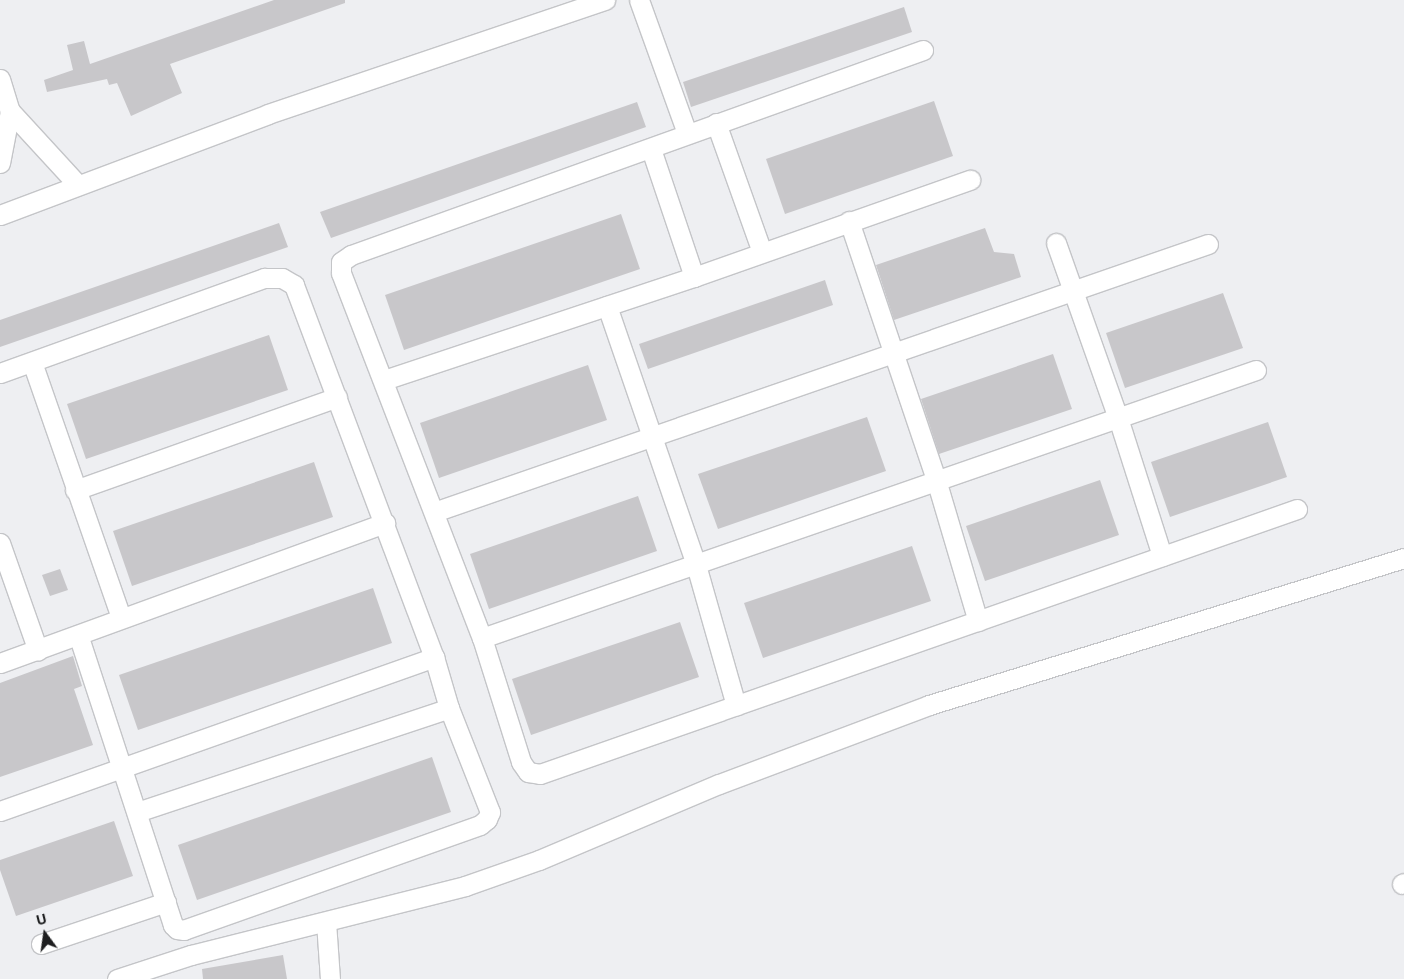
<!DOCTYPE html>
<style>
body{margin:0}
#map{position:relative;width:1404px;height:979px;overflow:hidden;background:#eeeff2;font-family:"Open Sans",sans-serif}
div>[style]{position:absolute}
.building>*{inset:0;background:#c8c7ca}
.roads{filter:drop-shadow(1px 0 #c4c5c8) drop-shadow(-1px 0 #c4c5c8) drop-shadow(0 1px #c4c5c8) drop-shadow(0 -1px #c4c5c8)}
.minor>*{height:19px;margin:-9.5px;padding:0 9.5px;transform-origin:9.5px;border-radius:9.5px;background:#fff}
span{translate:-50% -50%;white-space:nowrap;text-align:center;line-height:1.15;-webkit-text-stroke:4px #eeeff2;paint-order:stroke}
.north{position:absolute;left:20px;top:909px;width:50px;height:50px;-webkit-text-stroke:4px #eeeff2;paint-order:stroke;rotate:346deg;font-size:14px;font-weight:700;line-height:20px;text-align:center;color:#1e1f20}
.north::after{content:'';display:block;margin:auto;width:18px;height:22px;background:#1e1f20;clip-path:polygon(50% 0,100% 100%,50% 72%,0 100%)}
</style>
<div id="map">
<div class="building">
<i style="clip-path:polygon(274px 0,345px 0,345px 3px,170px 64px,182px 93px,131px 116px,117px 83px,109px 85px,107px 79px,47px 92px,44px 80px,73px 70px,67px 45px,84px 41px,90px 64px)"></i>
<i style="clip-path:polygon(904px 7px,912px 32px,691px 107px,683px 82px)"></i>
<i style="clip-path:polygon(934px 101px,953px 156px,785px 214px,766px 159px)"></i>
<i style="clip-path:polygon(637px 102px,646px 127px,331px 238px,320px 212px)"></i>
<i style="clip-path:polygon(621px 214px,640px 269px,404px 350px,385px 295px)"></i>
<i style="clip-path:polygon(279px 223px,288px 247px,0 347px,0 320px)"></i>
<i style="clip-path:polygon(985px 228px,994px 252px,1014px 254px,1021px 277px,894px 320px,876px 265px)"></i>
<i style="clip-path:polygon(825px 280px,833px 305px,648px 369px,639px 344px)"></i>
<i style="clip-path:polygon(1223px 293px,1243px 348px,1125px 388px,1106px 333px)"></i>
<i style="clip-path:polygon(269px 335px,288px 390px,86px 459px,67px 404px)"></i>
<i style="clip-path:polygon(1053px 354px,1072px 409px,939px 454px,921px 399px)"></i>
<i style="clip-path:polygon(588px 365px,607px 420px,439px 478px,420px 423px)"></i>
<i style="clip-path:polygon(867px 417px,886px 471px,718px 529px,698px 474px)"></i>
<i style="clip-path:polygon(1268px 422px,1287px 477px,1170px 517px,1151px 462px)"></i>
<i style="clip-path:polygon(314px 462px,333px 517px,132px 586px,113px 531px)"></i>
<i style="clip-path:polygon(1100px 480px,1119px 535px,985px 581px,966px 526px)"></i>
<i style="clip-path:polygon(638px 496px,657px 551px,489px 609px,470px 554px)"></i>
<i style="clip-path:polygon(912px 546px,931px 601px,763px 658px,744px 603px)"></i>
<i style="clip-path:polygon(60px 569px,68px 590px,50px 596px,42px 575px)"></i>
<i style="clip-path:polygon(373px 588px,392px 643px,138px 730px,119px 675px)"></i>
<i style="clip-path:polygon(680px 622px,699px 677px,531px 735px,512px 679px)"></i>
<i style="clip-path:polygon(73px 656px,82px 686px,74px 689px,93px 745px,0 777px,0 683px)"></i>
<i style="clip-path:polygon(432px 757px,451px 812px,197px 900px,178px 845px)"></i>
<i style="clip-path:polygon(114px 821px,133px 876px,16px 916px,0 870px,0 860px)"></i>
<i style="clip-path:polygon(283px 955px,287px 979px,203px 979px,202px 969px)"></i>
</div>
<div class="roads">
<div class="minor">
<i style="left:639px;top:0;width:141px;rotate:70.2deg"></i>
<i style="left:923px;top:50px;width:608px;rotate:160.28deg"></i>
<i style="left:351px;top:255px;width:12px;rotate:145deg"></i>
<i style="left:341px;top:262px;width:11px;rotate:90deg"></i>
<i style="left:341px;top:273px;width:391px;rotate:68.9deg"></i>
<i style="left:482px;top:638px;width:130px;rotate:72.5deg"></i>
<i style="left:521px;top:762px;width:12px;rotate:55deg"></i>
<i style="left:528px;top:772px;width:12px;rotate:9deg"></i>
<i style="left:540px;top:774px;width:802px;rotate:-19.29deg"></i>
<i style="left:0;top:79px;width:34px;rotate:73deg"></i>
<i style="left:10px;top:111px;width:100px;rotate:47.4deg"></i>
<i style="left:716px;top:123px;width:137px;rotate:70.4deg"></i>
<i style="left:651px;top:149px;width:135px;rotate:71.4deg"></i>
<i style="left:0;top:163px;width:53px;rotate:-79.1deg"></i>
<i style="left:0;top:215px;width:286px;rotate:-20.6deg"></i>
<i style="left:268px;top:114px;width:356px;rotate:-18.7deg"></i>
<i style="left:849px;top:221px;width:276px;rotate:71.4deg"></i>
<i style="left:937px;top:483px;width:144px;rotate:73.5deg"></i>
<i style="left:1056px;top:243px;width:186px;rotate:70.5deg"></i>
<i style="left:1118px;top:418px;width:145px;rotate:72.3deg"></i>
<i style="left:607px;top:306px;width:274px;rotate:71deg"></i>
<i style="left:696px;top:565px;width:146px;rotate:74.1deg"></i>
<i style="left:32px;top:362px;width:270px;rotate:70.8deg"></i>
<i style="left:0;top:373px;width:281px;rotate:-19.8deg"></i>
<i style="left:264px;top:278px;width:18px"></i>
<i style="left:282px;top:278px;width:14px;rotate:30deg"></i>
<i style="left:294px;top:285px;width:397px;rotate:69.4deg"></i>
<i style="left:434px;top:657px;width:53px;rotate:73.6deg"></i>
<i style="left:449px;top:708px;width:112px;rotate:68.5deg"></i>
<i style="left:490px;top:812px;width:8px;rotate:113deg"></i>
<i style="left:487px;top:819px;width:9px;rotate:139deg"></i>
<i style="left:480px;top:825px;width:314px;rotate:160.5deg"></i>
<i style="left:184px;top:930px;width:7px;rotate:-172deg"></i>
<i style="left:177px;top:929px;width:6px;rotate:-135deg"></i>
<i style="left:173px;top:925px;width:305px;rotate:-108.1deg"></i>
<i style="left:384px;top:380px;width:327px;rotate:-18.4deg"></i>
<i style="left:694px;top:277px;width:293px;rotate:-19.4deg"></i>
<i style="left:75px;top:490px;width:278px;rotate:-19.5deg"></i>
<i style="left:434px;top:512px;width:819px;rotate:-19.1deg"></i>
<i style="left:0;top:543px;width:114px;rotate:70.6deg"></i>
<i style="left:482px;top:638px;width:819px;rotate:-19.1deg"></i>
<i style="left:0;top:663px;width:410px;rotate:-20deg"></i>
<i style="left:0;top:811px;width:461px;rotate:-19.5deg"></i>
<i style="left:137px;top:812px;width:329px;rotate:-18.4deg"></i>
<i style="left:1402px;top:884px;width:2px;rotate:-27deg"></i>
<i style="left:326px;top:922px;width:57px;rotate:86deg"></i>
<i style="left:41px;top:944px;width:132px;rotate:-18.6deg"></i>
<i style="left:117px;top:979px;width:78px;rotate:-18deg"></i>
<i style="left:191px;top:955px;width:283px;rotate:-14.1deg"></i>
<i style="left:465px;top:886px;width:78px;rotate:-19.4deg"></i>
<i style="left:539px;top:860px;width:195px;rotate:-22.9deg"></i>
<i style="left:719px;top:784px;width:224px;rotate:-20.6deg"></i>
<i style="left:929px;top:705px;width:497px;rotate:-17.2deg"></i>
</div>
</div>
<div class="north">U</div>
</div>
